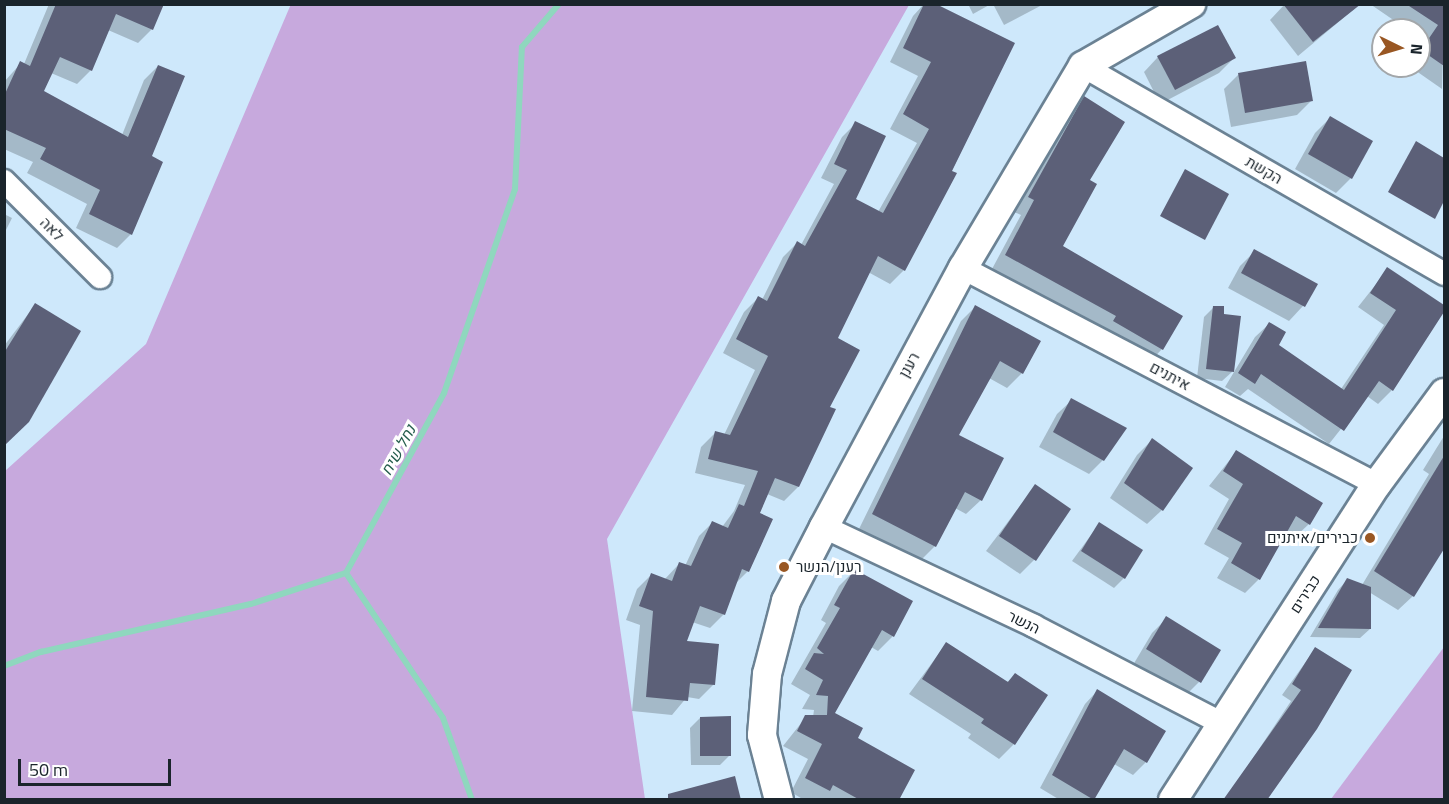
<!DOCTYPE html>
<meta charset="utf-8">
<style>
body{margin:0}
#map{position:relative;width:1449px;height:804px;overflow:hidden;background:#cee8fb;font-family:"Titillium Web",Heebo,sans-serif}
div>[style]{position:absolute}
.green>*{inset:0;background:#c7a9dd}
.shadow>*{inset:0;background:#0003}
.stream>*{height:6px;margin:-3px;padding:0 3px;transform-origin:3px;border-radius:3px;background:#8fd7be}
.building>*{inset:0;background:#5c6078}
.roads{filter:drop-shadow(2px 0 #6b8294) drop-shadow(-2px 0 #6b8294) drop-shadow(0 2px #6b8294) drop-shadow(0 -2px #6b8294)}
.minor>*{height:22px;margin:-11px;padding:0 11px;transform-origin:11px;border-radius:11px;background:#fff}
.tertiary>*{height:28px;margin:-14px;padding:0 14px;transform-origin:14px;border-radius:14px;background:#fff}
.dots>*{width:16px;height:16px;translate:-50% -50%;box-sizing:border-box;border:3px solid #fff;border-radius:50%}
span{translate:-50% -50%;white-space:nowrap;text-align:center;line-height:1.15;-webkit-text-stroke:6px #fff;paint-order:stroke}
.street-label{font-size:15px;color:#1a242b}
.poi-label{font-size:15px;color:#1a242b}
.right{translate:-100% -50%;text-align:right}
.left{translate:0 -50%;text-align:left}
.water-label{font-size:16px;color:#265e4e;font-style:italic}
.frame{position:absolute;inset:0;border:6px solid #1a242b;pointer-events:none}
.north{position:absolute;left:1371px;top:18px;width:60px;height:60px;box-sizing:border-box;background:#fff;border:2px solid #a3a7aa;border-radius:50%;rotate:95deg;font-size:16px;font-weight:700;line-height:24px;text-align:center;color:#1a242b}
.north::after{content:'';display:block;margin:auto;width:21px;height:27px;background:#995723;clip-path:polygon(50% 0,100% 100%,50% 72%,0 100%)}
.scale{position:absolute;left:18px;top:759px;width:153px;height:27px;box-sizing:border-box;border:3px solid #1a242b;border-top:0;padding-left:8px;font-size:18px;line-height:21px;white-space:nowrap;color:#1a242b;-webkit-text-stroke:4px #fff;paint-order:stroke}
</style>
<div id="map">
<div class="green">
<i style="clip-path:polygon(291px 4px,909px 5px,607px 539px,645px 799px,5px 799px,5px 471px,146px 344px)"></i>
<i style="clip-path:polygon(1444px 647px,1444px 799px,1331px 799px)"></i>
</div>
<div class="shadow">
<i style="clip-path:polygon(49px 4px,162px 4px,152px 29px,138px 43px,108px 30px,91px 70px,77px 84px,51px 73px,42px 92px,122px 135px,144px 80px,158px 66px,150px 157px,131px 234px,117px 248px,76px 228px,87px 204px,27px 173px,33px 162px,4px 149px,4px 82px,21px 63px,24px 64px)"></i>
<i style="clip-path:polygon(924px 4px,1013px 44px,904px 270px,890px 284px,868px 272px,836px 338px,828px 407px,834px 410px,798px 487px,784px 501px,767px 494px,759px 514px,771px 520px,748px 571px,735px 584px,724px 614px,710px 628px,692px 622px,685px 643px,714px 684px,699px 699px,687px 697px,672px 715px,632px 711px,640px 625px,626px 620px,637px 589px,651px 575px,664px 580px,679px 564px,685px 566px,699px 536px,713px 522px,722px 527px,734px 511px,745px 485px,695px 473px,701px 447px,715px 433px,724px 435px,755px 370px,723px 353px,744px 312px,758px 298px,762px 300px,783px 257px,797px 243px,801px 245px,834px 184px,821px 178px,842px 137px,856px 123px,854px 199px,878px 212px,917px 143px,890px 129px,918px 76px,890px 62px,913px 16px)"></i>
<i style="clip-path:polygon(968px 4px,991px 4px,973px 14px)"></i>
<i style="clip-path:polygon(993px 4px,1044px 4px,1004px 25px)"></i>
<i style="clip-path:polygon(1285px 4px,1354px 9px,1298px 56px,1270px 20px)"></i>
<i style="clip-path:polygon(1370px 4px,1432px 4px,1444px 13px,1442px 89px,1409px 66px,1419px 66px,1419px 48px,1424px 41px,1419px 37px,1419px 30px,1408px 30px)"></i>
<i style="clip-path:polygon(1158px 57px,1234px 58px,1219px 73px,1160px 104px,1144px 72px)"></i>
<i style="clip-path:polygon(1239px 74px,1311px 101px,1297px 115px,1231px 127px,1224px 89px)"></i>
<i style="clip-path:polygon(1084px 98px,1087px 180px,1061px 246px,1162px 349px,1148px 364px,1103px 330px,992px 269px,1021px 215px,1014px 212px,1070px 113px)"></i>
<i style="clip-path:polygon(1330px 118px,1351px 178px,1336px 193px,1295px 169px,1315px 133px)"></i>
<i style="clip-path:polygon(4px 214px,12px 218px,4px 234px)"></i>
<i style="clip-path:polygon(1255px 251px,1316px 285px,1303px 306px,1289px 321px,1228px 288px,1240px 266px)"></i>
<i style="clip-path:polygon(1388px 269px,1444px 309px,1392px 390px,1378px 404px,1367px 396px,1329px 444px,1248px 389px,1240px 396px,1225px 387px,1255px 337px,1269px 324px,1277px 346px,1341px 389px,1384px 325px,1358px 307px)"></i>
<i style="clip-path:polygon(35px 305px,4px 444px,4px 346px)"></i>
<i style="clip-path:polygon(975px 307px,1022px 373px,1007px 388px,989px 378px,957px 435px,981px 500px,966px 514px,955px 508px,935px 546px,920px 561px,859px 529px,961px 321px)"></i>
<i style="clip-path:polygon(1214px 307px,1223px 316px,1232px 372px,1222px 381px,1197px 378px,1204px 317px)"></i>
<i style="clip-path:polygon(1072px 400px,1103px 460px,1089px 474px,1039px 447px,1057px 414px)"></i>
<i style="clip-path:polygon(1444px 436px,1444px 544px,1413px 596px,1398px 610px,1369px 592px,1370px 629px,1360px 638px,1310px 637px,1338px 590px,1347px 580px,1362px 585px,1429px 474px,1423px 470px)"></i>
<i style="clip-path:polygon(1152px 440px,1162px 510px,1147px 524px,1110px 498px,1137px 455px)"></i>
<i style="clip-path:polygon(1236px 452px,1309px 524px,1294px 538px,1285px 533px,1259px 579px,1245px 593px,1217px 578px,1229px 558px,1204px 544px,1229px 499px,1209px 486px)"></i>
<i style="clip-path:polygon(1035px 486px,1034px 560px,1020px 574px,986px 551px)"></i>
<i style="clip-path:polygon(1099px 524px,1124px 578px,1114px 588px,1072px 561px)"></i>
<i style="clip-path:polygon(854px 571px,893px 636px,878px 651px,871px 647px,833px 714px,897px 800px,804px 800px,791px 792px,808px 759px,783px 746px,806px 717px,813px 717px,814px 710px,802px 709px,810px 695px,791px 684px,826px 623px,821px 620px,839px 586px)"></i>
<i style="clip-path:polygon(1167px 618px,1199px 682px,1185px 696px,1133px 665px,1152px 633px)"></i>
<i style="clip-path:polygon(946px 644px,1006px 683px,1015px 675px,1046px 695px,1014px 744px,999px 759px,968px 738px,971px 734px,909px 694px)"></i>
<i style="clip-path:polygon(1315px 649px,1350px 671px,1225px 800px,1291px 701px,1282px 695px)"></i>
<i style="clip-path:polygon(1097px 691px,1164px 731px,1146px 762px,1133px 775px,1114px 764px,1093px 800px,1060px 800px,1040px 788px,1085px 704px)"></i>
<i style="clip-path:polygon(700px 718px,730px 755px,720px 765px,691px 765px,690px 728px)"></i>
</div>
<div class="stream">
<i style="left:346px;top:573px;width:174px;rotate:56.2deg"></i>
<i style="left:443px;top:718px;width:87px;rotate:70.5deg"></i>
<i style="left:4px;top:666px;width:40px;rotate:-21deg"></i>
<i style="left:41px;top:652px;width:215px;rotate:-12.9deg"></i>
<i style="left:251px;top:604px;width:100px;rotate:-18.1deg"></i>
<i style="left:346px;top:573px;width:205px;rotate:-61.4deg"></i>
<i style="left:444px;top:393px;width:216px;rotate:-70.8deg"></i>
<i style="left:515px;top:189px;width:142px;rotate:-87.2deg"></i>
<i style="left:522px;top:47px;width:57px;rotate:-49.3deg"></i>
</div>
<div class="building">
<i style="clip-path:polygon(56px 4px,164px 4px,153px 30px,116px 14px,92px 71px,60px 57px,44px 91px,128px 137px,158px 65px,185px 76px,152px 156px,163px 162px,132px 235px,89px 214px,100px 190px,40px 159px,46px 148px,4px 129px,4px 96px,20px 61px,30px 66px)"></i>
<i style="clip-path:polygon(924px 4px,936px 4px,1015px 43px,952px 171px,957px 173px,905px 271px,878px 256px,838px 338px,860px 350px,830px 407px,836px 409px,799px 487px,775px 478px,760px 513px,773px 519px,749px 572px,742px 569px,725px 615px,700px 606px,687px 641px,719px 644px,715px 685px,690px 683px,688px 701px,646px 697px,653px 611px,639px 606px,651px 573px,672px 581px,679px 562px,691px 566px,712px 521px,728px 528px,739px 504px,744px 506px,758px 471px,708px 459px,715px 431px,730px 435px,768px 356px,736px 339px,758px 296px,767px 301px,797px 241px,805px 246px,847px 170px,834px 164px,855px 121px,886px 136px,856px 199px,883px 213px,929px 129px,903px 114px,931px 62px,903px 48px)"></i>
<i style="clip-path:polygon(1283px 4px,1361px 4px,1313px 42px)"></i>
<i style="clip-path:polygon(1406px 4px,1444px 4px,1444px 66px,1421px 50px,1438px 25px)"></i>
<i style="clip-path:polygon(1218px 25px,1236px 58px,1175px 90px,1157px 56px)"></i>
<i style="clip-path:polygon(1306px 61px,1313px 101px,1245px 113px,1238px 73px)"></i>
<i style="clip-path:polygon(1084px 96px,1125px 122px,1090px 180px,1097px 184px,1063px 246px,1183px 316px,1163px 350px,1113px 321px,1116px 316px,1005px 255px,1034px 200px,1028px 197px)"></i>
<i style="clip-path:polygon(1330px 116px,1373px 141px,1352px 179px,1308px 154px)"></i>
<i style="clip-path:polygon(1416px 141px,1444px 158px,1444px 201px,1435px 219px,1388px 192px)"></i>
<i style="clip-path:polygon(1185px 169px,1229px 194px,1205px 240px,1160px 216px)"></i>
<i style="clip-path:polygon(1254px 249px,1318px 284px,1305px 307px,1241px 273px)"></i>
<i style="clip-path:polygon(1387px 267px,1444px 305px,1444px 312px,1393px 391px,1379px 381px,1344px 431px,1261px 374px,1255px 384px,1238px 373px,1269px 322px,1286px 332px,1279px 345px,1344px 390px,1396px 310px,1370px 293px)"></i>
<i style="clip-path:polygon(35px 303px,81px 331px,29px 422px,4px 446px,4px 353px)"></i>
<i style="clip-path:polygon(975px 305px,1041px 341px,1023px 374px,1000px 361px,959px 435px,1004px 458px,982px 501px,965px 492px,936px 547px,872px 514px)"></i>
<i style="clip-path:polygon(1213px 306px,1224px 306px,1224px 314px,1241px 316px,1234px 372px,1206px 369px)"></i>
<i style="clip-path:polygon(1071px 398px,1127px 428px,1104px 461px,1053px 432px)"></i>
<i style="clip-path:polygon(1152px 438px,1193px 468px,1163px 511px,1124px 483px)"></i>
<i style="clip-path:polygon(1236px 450px,1323px 503px,1310px 525px,1296px 516px,1260px 580px,1231px 563px,1242px 543px,1217px 529px,1243px 484px,1223px 471px)"></i>
<i style="clip-path:polygon(1444px 456px,1444px 549px,1414px 597px,1374px 571px)"></i>
<i style="clip-path:polygon(1035px 484px,1071px 509px,1036px 561px,999px 536px)"></i>
<i style="clip-path:polygon(1099px 522px,1143px 550px,1125px 579px,1081px 551px)"></i>
<i style="clip-path:polygon(854px 569px,913px 601px,894px 637px,882px 630px,835px 713px,863px 728px,858px 738px,915px 770px,899px 800px,860px 800px,833px 785px,830px 791px,805px 778px,822px 744px,797px 731px,805px 715px,827px 715px,828px 696px,816px 695px,823px 680px,805px 669px,814px 653px,824px 654px,817px 648px,840px 608px,834px 605px)"></i>
<i style="clip-path:polygon(1347px 578px,1371px 587px,1371px 629px,1318px 628px)"></i>
<i style="clip-path:polygon(1166px 616px,1221px 650px,1201px 683px,1146px 649px)"></i>
<i style="clip-path:polygon(946px 642px,1008px 682px,1015px 673px,1048px 695px,1015px 745px,981px 723px,984px 719px,922px 679px)"></i>
<i style="clip-path:polygon(1315px 647px,1352px 670px,1317px 729px,1267px 800px,1223px 800px,1301px 690px,1292px 684px)"></i>
<i style="clip-path:polygon(1097px 689px,1166px 731px,1147px 763px,1124px 749px,1094px 800px,1052px 775px)"></i>
<i style="clip-path:polygon(731px 716px,731px 756px,700px 756px,700px 717px)"></i>
<i style="clip-path:polygon(735px 776px,741px 800px,668px 800px,668px 794px)"></i>
</div>
<div class="roads">
<div class="minor">
<i style="left:1083px;top:66px;width:417px;rotate:29.9deg"></i>
<i style="left:4px;top:181px;width:136px;rotate:45deg"></i>
<i style="left:963px;top:268px;width:467px;rotate:27.6deg"></i>
<i style="left:824px;top:527px;width:232px;rotate:25.2deg"></i>
<i style="left:1034px;top:626px;width:211px;rotate:27.4deg"></i>
</div>
<div class="tertiary">
<i style="left:779px;top:800px;width:67px;rotate:-104.7deg"></i>
<i style="left:762px;top:735px;width:61px;rotate:-85.3deg"></i>
<i style="left:767px;top:674px;width:75px;rotate:-75.4deg"></i>
<i style="left:786px;top:601px;width:83px;rotate:-62.8deg"></i>
<i style="left:824px;top:527px;width:294px;rotate:-61.8deg"></i>
<i style="left:963px;top:268px;width:235px;rotate:-59.3deg"></i>
<i style="left:1083px;top:66px;width:125px;rotate:-29.9deg"></i>
<i style="left:1173px;top:800px;width:376px;rotate:-57.2deg"></i>
<i style="left:1377px;top:484px;width:113px;rotate:-53.6deg"></i>
</div>
</div>
<div class="dots">
<i style="left:1370px;top:538px;background:#995723"></i>
<i style="left:784px;top:567px;background:#995723"></i>
</div>
<div class="street-label">
<span style="left:1264px;top:170px;rotate:30deg">הקשת</span>
<span style="left:52px;top:229px;rotate:45deg">לאה</span>
<span style="left:909px;top:365px;rotate:-61deg">רענן</span>
<span style="left:1170px;top:376px;rotate:28deg">איתנים</span>
<span style="left:1305px;top:594px;rotate:-57deg">כבירים</span>
<span style="left:1024px;top:622px;rotate:26deg">הנשר</span>
</div>
<div class="poi-label">
<span class="right" style="left:1358px;top:538px">כבירים/איתנים</span>
<span class="left" style="left:796px;top:567px">רענן/הנשר</span>
</div>
<div class="water-label">
<span style="left:398px;top:450px;rotate:-61deg">נחל שיח</span>
</div>
<div class="frame"></div>
<div class="north">N</div>
<div class="scale">50 m</div>
</div>
